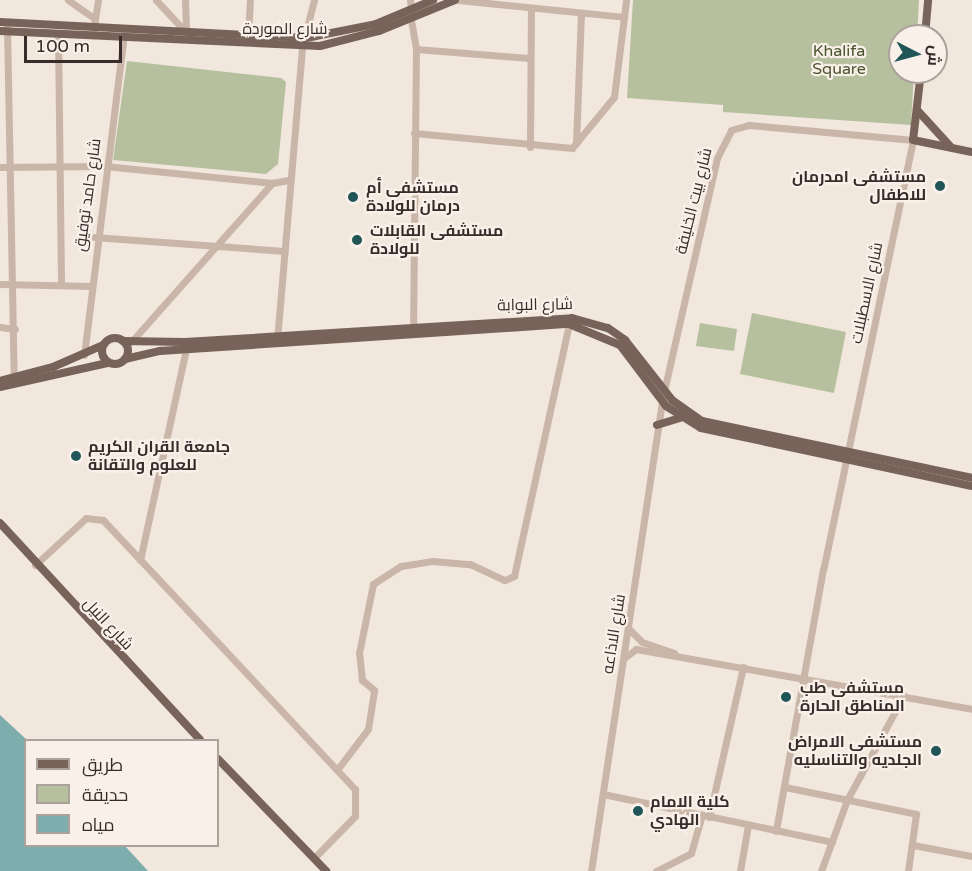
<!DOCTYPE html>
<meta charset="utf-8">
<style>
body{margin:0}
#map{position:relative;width:972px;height:871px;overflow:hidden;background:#f1e7dd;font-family:"Varela Round",Cairo,sans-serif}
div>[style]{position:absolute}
.green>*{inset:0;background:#b6c09e}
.water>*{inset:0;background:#7dadac}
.minor>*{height:7px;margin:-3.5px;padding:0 3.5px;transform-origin:3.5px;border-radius:3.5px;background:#c9b6a9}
.major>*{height:8px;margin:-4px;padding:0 4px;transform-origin:4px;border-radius:4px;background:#78635b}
.major>.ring{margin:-4px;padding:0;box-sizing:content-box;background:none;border:8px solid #78635b;border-radius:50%}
.dots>*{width:16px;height:16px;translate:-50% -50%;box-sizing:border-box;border:3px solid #f9f1e9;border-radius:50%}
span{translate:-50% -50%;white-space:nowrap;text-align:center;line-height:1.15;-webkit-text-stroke:4.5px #f9f1e9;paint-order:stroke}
.street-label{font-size:16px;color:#372c29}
.park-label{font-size:16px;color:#48542e}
.poi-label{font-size:16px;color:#372c29;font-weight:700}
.right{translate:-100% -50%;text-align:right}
.left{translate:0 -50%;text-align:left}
.legend{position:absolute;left:24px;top:739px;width:195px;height:108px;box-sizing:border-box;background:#f9f1e9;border:2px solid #aba29c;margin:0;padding:8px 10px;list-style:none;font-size:18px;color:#372c29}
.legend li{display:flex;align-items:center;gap:12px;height:30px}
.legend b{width:30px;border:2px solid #aba29c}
.north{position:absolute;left:888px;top:24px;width:60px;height:60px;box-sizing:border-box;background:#f9f1e9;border:2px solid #aba29c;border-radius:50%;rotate:96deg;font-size:16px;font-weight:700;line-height:24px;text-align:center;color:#372c29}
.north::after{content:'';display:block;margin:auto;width:21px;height:27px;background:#205657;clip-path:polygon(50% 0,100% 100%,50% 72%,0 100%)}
.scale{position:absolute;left:24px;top:36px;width:98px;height:27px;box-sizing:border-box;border:3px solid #372c29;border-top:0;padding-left:8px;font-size:18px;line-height:21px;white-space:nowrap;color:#372c29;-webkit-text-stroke:4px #f9f1e9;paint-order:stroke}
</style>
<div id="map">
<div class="green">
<i style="clip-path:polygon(633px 0,919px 0,917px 36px,900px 36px,900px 72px,914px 72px,911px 125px,723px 112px,723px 105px,627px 98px)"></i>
<i style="clip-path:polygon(127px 61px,281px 78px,286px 82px,278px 164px,266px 174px,113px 160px)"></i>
<i style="clip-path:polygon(752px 313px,846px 332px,834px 393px,740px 374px)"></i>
<i style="clip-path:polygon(700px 323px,737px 329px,734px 351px,696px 346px)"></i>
</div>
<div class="water">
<i style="clip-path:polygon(0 715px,27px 740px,26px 846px,125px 846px,148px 871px,0 871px)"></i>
</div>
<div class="minor">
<i style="left:68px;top:0;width:33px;rotate:35deg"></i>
<i style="left:95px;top:19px;width:10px;rotate:96deg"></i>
<i style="left:156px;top:0;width:38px;rotate:47deg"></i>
<i style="left:185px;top:0;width:35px;rotate:88deg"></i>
<i style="left:410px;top:0;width:10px;rotate:84deg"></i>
<i style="left:458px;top:0;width:167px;rotate:5.8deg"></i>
<i style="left:95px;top:19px;width:19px;rotate:-81deg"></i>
<i style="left:411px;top:20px;width:29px;rotate:80deg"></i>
<i style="left:416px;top:49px;width:283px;rotate:90.6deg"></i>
<i style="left:7px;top:27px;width:351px;rotate:88.9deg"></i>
<i style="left:58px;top:35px;width:249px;rotate:89.3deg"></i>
<i style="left:248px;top:36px;width:36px;rotate:-87deg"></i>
<i style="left:416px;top:49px;width:113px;rotate:4.6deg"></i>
<i style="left:414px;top:133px;width:159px;rotate:5.4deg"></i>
<i style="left:572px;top:148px;width:66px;rotate:-50.5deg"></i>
<i style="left:614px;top:97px;width:98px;rotate:-82.9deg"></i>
<i style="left:576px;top:143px;width:130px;rotate:-87.8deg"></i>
<i style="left:530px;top:147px;width:138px;rotate:-89.6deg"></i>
<i style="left:0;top:167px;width:105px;rotate:-0.5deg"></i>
<i style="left:105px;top:166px;width:168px;rotate:5.8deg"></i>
<i style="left:94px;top:237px;width:191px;rotate:4.2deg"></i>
<i style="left:0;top:284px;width:90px;rotate:1.3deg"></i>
<i style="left:0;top:327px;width:15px;rotate:8deg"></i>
<i style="left:277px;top:340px;width:294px;rotate:-85.1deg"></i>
<i style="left:302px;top:47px;width:49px;rotate:-75.7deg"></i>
<i style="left:131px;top:342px;width:213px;rotate:-48.4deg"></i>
<i style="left:272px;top:183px;width:17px;rotate:-10deg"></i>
<i style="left:84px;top:355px;width:324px;rotate:-82.9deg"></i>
<i style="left:140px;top:560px;width:216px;rotate:-77.7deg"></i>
<i style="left:35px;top:565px;width:69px;rotate:-42.7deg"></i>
<i style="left:86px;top:518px;width:17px;rotate:7deg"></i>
<i style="left:103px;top:520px;width:369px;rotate:46.9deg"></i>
<i style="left:355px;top:789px;width:27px;rotate:90deg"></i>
<i style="left:355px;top:816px;width:59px;rotate:134.3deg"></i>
<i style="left:629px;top:629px;width:18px;rotate:45deg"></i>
<i style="left:642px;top:642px;width:34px;rotate:19deg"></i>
<i style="left:624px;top:658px;width:15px;rotate:-37deg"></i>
<i style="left:636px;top:649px;width:341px;rotate:10.1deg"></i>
<i style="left:337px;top:770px;width:51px;rotate:-52.9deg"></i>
<i style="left:368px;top:729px;width:39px;rotate:-81deg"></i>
<i style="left:374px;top:690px;width:16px;rotate:-140deg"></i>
<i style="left:362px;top:680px;width:27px;rotate:-96deg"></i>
<i style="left:359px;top:653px;width:70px;rotate:-78.5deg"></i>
<i style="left:373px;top:584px;width:33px;rotate:-33deg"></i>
<i style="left:401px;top:566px;width:31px;rotate:-9deg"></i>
<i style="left:432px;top:561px;width:38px;rotate:5deg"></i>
<i style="left:470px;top:564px;width:38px;rotate:25deg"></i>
<i style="left:505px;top:580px;width:10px;rotate:-24deg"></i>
<i style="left:514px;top:576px;width:258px;rotate:-77.7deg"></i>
<i style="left:785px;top:787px;width:134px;rotate:11.6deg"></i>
<i style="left:916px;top:814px;width:58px;rotate:98deg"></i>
<i style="left:603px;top:794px;width:234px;rotate:11.8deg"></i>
<i style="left:709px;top:817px;width:154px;rotate:-77.2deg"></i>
<i style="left:913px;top:845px;width:60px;rotate:10.6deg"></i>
<i style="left:591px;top:871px;width:476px;rotate:-81.4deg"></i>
<i style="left:662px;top:400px;width:248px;rotate:-77.2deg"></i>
<i style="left:717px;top:158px;width:31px;rotate:-63deg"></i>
<i style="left:731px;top:130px;width:19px;rotate:-16deg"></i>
<i style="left:749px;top:125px;width:165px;rotate:5.2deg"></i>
<i style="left:913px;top:140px;width:438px;rotate:101.8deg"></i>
<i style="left:823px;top:569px;width:266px;rotate:100.2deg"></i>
<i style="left:656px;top:871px;width:39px;rotate:-27deg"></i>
<i style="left:691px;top:853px;width:40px;rotate:-74deg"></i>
<i style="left:740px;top:871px;width:47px;rotate:-80.1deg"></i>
<i style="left:821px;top:871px;width:76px;rotate:-69.9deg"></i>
<i style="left:847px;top:800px;width:119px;rotate:-61.5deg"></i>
</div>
<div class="major">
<i style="left:0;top:22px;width:306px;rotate:3deg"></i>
<i style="left:306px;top:38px;width:71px;rotate:-11.3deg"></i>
<i style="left:376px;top:24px;width:62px;rotate:-22.8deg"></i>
<i style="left:0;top:31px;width:320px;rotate:2.7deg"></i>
<i style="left:320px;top:46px;width:61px;rotate:-14.3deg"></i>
<i style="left:379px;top:31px;width:82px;rotate:-22.2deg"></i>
<i style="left:925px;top:36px;width:36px;rotate:-85deg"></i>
<i style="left:921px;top:72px;width:68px;rotate:96.7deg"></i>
<i style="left:913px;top:140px;width:60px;rotate:11.5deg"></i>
<i style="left:918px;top:111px;width:47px;rotate:47.6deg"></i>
<i class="ring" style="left:102px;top:338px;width:18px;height:18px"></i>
<i style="left:123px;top:341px;width:62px;rotate:0.9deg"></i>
<i style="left:185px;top:342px;width:388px;rotate:-3.5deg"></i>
<i style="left:572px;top:318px;width:37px;rotate:16deg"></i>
<i style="left:608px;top:328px;width:21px;rotate:35deg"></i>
<i style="left:625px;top:340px;width:76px;rotate:51.9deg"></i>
<i style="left:672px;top:400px;width:37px;rotate:35deg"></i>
<i style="left:702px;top:421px;width:276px;rotate:11.9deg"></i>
<i style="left:125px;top:359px;width:36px;rotate:-13deg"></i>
<i style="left:160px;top:351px;width:410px;rotate:-3.8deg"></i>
<i style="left:569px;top:324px;width:55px;rotate:22.4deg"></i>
<i style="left:620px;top:345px;width:76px;rotate:53deg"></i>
<i style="left:666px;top:406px;width:41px;rotate:32.2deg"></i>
<i style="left:701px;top:428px;width:277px;rotate:12.1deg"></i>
<i style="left:0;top:381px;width:55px;rotate:-14.8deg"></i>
<i style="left:53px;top:367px;width:55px;rotate:-23.7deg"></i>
<i style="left:0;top:387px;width:110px;rotate:-12.6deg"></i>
<i style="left:657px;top:425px;width:24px;rotate:-17deg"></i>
<i style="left:0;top:523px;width:295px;rotate:47.3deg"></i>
<i style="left:218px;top:759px;width:156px;rotate:46deg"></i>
</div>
<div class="dots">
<i style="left:940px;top:186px;background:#205657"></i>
<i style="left:353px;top:197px;background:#205657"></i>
<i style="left:357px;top:240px;background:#205657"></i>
<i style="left:76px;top:456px;background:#205657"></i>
<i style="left:786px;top:697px;background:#205657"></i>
<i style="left:936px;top:751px;background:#205657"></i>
<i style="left:638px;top:811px;background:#205657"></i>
</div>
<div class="street-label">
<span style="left:285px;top:29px">شارع الموردة</span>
<span style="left:88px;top:195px;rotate:-82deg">شارع حامد توفيق</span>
<span style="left:694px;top:201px;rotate:-76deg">شارع بيت الخليفة</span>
<span style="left:867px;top:293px;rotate:-78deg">شارع الاسطبلات</span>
<span style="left:535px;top:305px;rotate:-1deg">شارع البوابة</span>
<span style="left:108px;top:624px;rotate:47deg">شارع النيل</span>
<span style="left:614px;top:634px;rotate:-81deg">شارع الاذاعه</span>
</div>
<div class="park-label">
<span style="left:839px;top:60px">Khalifa<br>Square</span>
</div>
<div class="poi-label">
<span class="right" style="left:926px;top:186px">مستشفى امدرمان<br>للاطفال</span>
<span class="left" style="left:366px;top:197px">مستشفى أم<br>درمان للولادة</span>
<span class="left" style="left:370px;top:240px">مستشفى القابلات<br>للولادة</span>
<span class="left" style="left:88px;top:456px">جامعة القران الكريم<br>للعلوم والتقانة</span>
<span class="left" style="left:800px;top:697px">مستشفى طب<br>المناطق الحارة</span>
<span class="right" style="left:922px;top:751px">مستشفى الامراض<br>الجلديه والتناسليه</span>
<span class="left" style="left:650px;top:811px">كلية الامام<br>الهادي</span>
</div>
<ul class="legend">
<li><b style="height:8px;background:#78635b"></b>طريق</li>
<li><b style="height:16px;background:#b6c09e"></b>حديقة</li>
<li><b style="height:16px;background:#7dadac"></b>مياه</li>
</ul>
<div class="north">ش</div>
<div class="scale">100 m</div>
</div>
